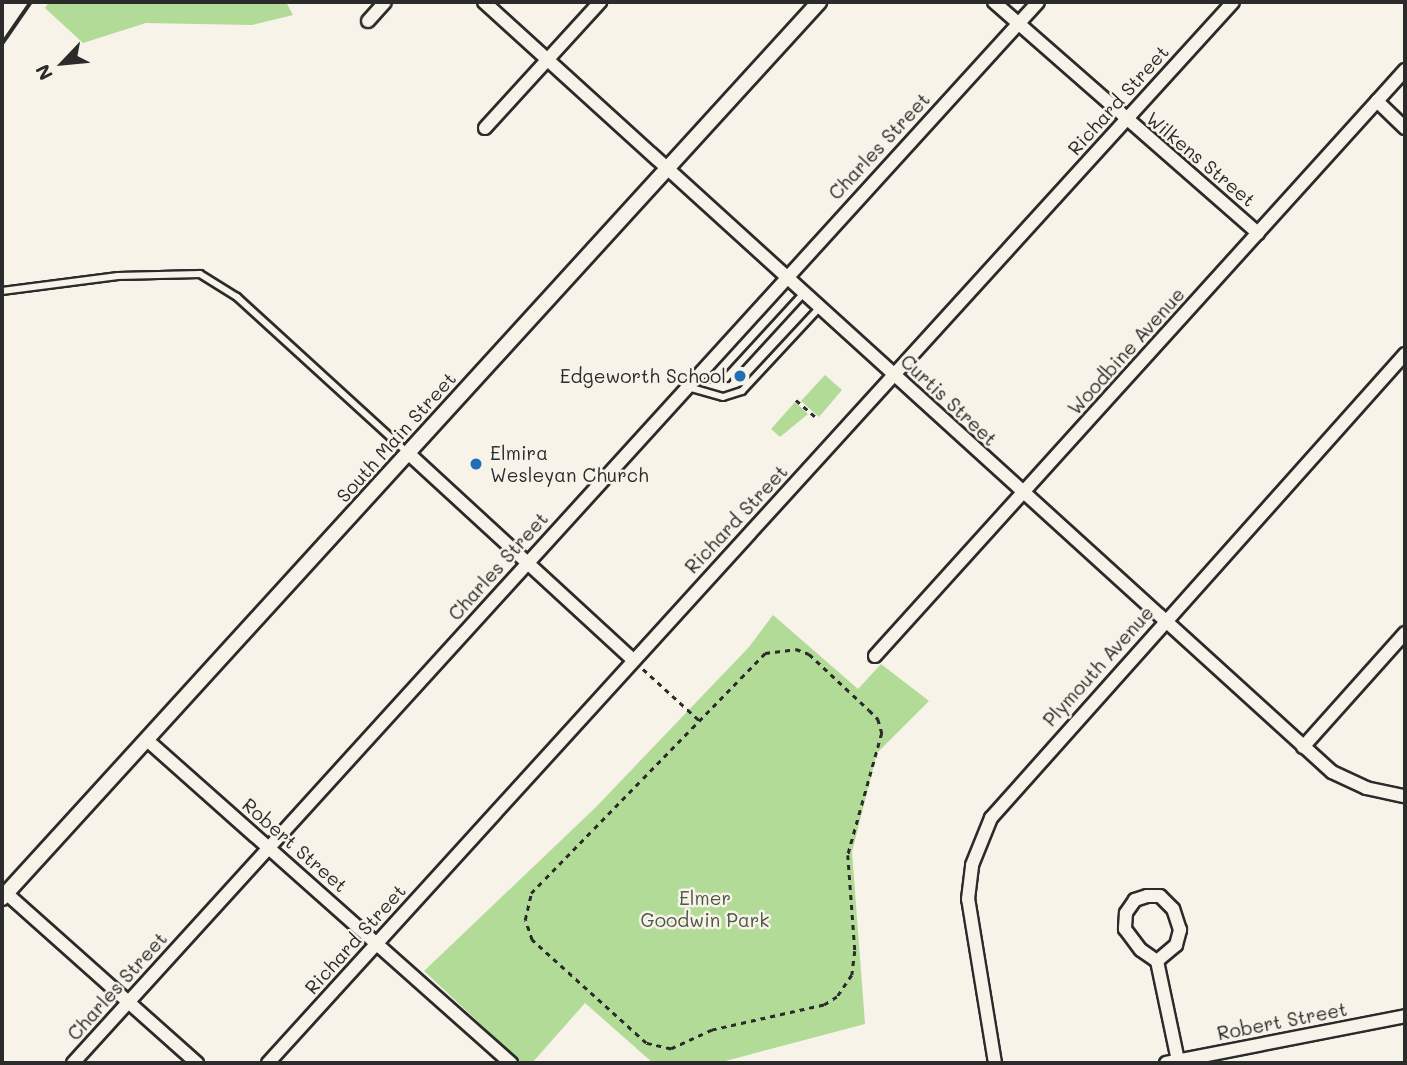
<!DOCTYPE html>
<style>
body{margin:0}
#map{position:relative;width:1407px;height:1065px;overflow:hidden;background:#f7f3e8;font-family:Mali,sans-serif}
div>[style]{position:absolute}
.green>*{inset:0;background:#b2db98}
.path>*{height:2.5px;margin-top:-1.25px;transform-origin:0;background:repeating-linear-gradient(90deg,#2b2b2b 0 5px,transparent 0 10px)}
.roads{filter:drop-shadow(2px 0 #2b2b2b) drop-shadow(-2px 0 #2b2b2b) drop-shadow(0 2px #2b2b2b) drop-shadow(0 -2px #2b2b2b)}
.service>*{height:6px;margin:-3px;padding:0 3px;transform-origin:3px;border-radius:3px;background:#f7f3e8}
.minor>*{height:12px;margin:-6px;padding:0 6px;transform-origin:6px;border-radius:6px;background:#f7f3e8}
.tertiary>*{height:14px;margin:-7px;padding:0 7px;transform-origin:7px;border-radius:7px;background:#f7f3e8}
.rail>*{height:3.5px;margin:-1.75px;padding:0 1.75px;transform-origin:1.75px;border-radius:1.75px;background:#2b2b2b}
.dots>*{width:19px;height:19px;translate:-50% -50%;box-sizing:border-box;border:4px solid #f7f3e8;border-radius:50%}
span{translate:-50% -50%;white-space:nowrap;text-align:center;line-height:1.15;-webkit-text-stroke:5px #f7f3e8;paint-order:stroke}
.street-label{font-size:19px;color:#2b2b2b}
.poi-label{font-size:19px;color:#2b2b2b}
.right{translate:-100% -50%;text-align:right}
.left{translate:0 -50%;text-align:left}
.park-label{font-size:19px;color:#4d5746}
.frame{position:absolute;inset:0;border:4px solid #2b2b2b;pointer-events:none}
.north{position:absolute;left:28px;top:28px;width:70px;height:70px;-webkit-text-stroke:5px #f7f3e8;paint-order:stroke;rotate:244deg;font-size:19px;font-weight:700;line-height:28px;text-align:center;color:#2b2b2b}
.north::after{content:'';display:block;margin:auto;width:24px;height:32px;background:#2b2b2b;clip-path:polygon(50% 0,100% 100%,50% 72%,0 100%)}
</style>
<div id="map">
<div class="green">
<i style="clip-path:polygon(49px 2px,286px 2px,293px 15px,252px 25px,146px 23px,83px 43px,45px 8px)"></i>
<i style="clip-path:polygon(825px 375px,842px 390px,819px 417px,801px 401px)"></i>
<i style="clip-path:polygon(795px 402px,808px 414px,780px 437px,771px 429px)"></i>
<i style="clip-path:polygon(773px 615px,858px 689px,881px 664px,929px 701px,877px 753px,852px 852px,865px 1024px,718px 1063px,653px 1063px,585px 1003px,532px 1063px,522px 1063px,424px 971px,595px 808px,749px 647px)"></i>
</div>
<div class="path">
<i style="left:796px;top:400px;width:29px;rotate:41deg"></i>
<i style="left:796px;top:649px;width:14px;rotate:21deg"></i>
<i style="left:809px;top:654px;width:82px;rotate:43deg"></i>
<i style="left:869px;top:710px;width:13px;rotate:45deg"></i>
<i style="left:878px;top:719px;width:15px;rotate:74deg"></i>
<i style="left:882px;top:733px;width:127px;rotate:105.6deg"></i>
<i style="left:848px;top:855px;width:96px;rotate:85.8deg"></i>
<i style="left:855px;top:951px;width:24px;rotate:97deg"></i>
<i style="left:852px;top:975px;width:27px;rotate:124deg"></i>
<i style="left:837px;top:997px;width:15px;rotate:148deg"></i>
<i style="left:824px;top:1005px;width:115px;rotate:167.4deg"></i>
<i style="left:712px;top:1030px;width:45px;rotate:155.1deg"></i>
<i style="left:671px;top:1049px;width:26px;rotate:-167deg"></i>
<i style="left:646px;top:1043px;width:154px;rotate:-137.9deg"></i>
<i style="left:532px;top:940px;width:21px;rotate:-109deg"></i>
<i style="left:525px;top:920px;width:28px;rotate:-77deg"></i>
<i style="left:531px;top:893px;width:335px;rotate:-45.7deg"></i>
<i style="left:765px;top:653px;width:31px;rotate:-7deg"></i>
<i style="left:643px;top:669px;width:76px;rotate:42.3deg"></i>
</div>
<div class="roads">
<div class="service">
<i style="left:2px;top:291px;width:117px;rotate:-7.4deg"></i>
<i style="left:118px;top:276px;width:82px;rotate:-1.4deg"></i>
<i style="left:200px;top:274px;width:44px;rotate:31.9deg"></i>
<i style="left:237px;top:297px;width:230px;rotate:42.4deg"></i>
<i style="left:703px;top:370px;width:13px;rotate:42deg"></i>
<i style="left:713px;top:379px;width:13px;rotate:-4deg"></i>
<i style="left:726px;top:378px;width:114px;rotate:-47.5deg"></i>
<i style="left:688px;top:387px;width:36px;rotate:16deg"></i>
<i style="left:723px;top:397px;width:20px;rotate:-18deg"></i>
<i style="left:742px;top:391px;width:113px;rotate:-47.1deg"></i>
</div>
<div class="minor">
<i style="left:484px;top:2px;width:1145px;rotate:42.24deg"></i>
<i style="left:1332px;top:772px;width:38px;rotate:25deg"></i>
<i style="left:1366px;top:788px;width:40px;rotate:12deg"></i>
<i style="left:994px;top:2px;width:351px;rotate:41.2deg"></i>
<i style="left:368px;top:21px;width:25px;rotate:-48deg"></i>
<i style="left:1377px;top:101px;width:39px;rotate:44deg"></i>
<i style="left:485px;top:128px;width:171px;rotate:-47.6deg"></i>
<i style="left:408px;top:453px;width:306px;rotate:42.6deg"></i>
<i style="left:875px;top:656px;width:790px;rotate:-47.87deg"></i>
<i style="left:147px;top:740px;width:487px;rotate:41.6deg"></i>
<i style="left:1303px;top:747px;width:153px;rotate:-48.2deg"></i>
<i style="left:6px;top:893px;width:256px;rotate:41.7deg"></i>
<i style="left:1157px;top:961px;width:25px;rotate:-40deg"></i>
<i style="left:1176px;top:945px;width:16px;rotate:-75deg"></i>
<i style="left:1180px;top:930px;width:22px;rotate:-108deg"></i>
<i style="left:1173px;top:909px;width:18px;rotate:-135deg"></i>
<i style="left:1160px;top:896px;width:13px;rotate:180deg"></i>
<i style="left:1147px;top:896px;width:13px;rotate:162deg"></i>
<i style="left:1135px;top:900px;width:16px;rotate:125deg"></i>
<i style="left:1126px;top:913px;width:16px;rotate:94deg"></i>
<i style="left:1125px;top:929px;width:26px;rotate:53deg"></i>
<i style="left:1141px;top:950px;width:19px;rotate:35deg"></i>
<i style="left:1157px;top:961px;width:102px;rotate:78.1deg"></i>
<i style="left:73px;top:1063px;width:1434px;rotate:-47.71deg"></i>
<i style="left:268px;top:1063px;width:1434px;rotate:-47.71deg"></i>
<i style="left:995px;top:1063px;width:166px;rotate:-99.3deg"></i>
<i style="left:968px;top:899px;width:34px;rotate:-83deg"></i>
<i style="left:972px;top:865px;width:51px;rotate:-68deg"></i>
<i style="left:991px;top:818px;width:622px;rotate:-48.26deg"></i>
<i style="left:1166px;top:1063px;width:244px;rotate:-11.1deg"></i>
</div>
<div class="tertiary">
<i style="left:2px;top:898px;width:1213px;rotate:-47.64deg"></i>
</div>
</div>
<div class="rail">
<i style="left:2px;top:44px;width:51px;rotate:-55.4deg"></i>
</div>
<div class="dots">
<i style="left:740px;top:376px;background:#1f6fb2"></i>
<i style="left:476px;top:464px;background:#1f6fb2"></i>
</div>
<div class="street-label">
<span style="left:1118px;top:100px;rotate:-48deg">Richard Street</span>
<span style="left:879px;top:146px;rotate:-47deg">Charles Street</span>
<span style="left:1201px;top:159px;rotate:40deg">Wilkens Street</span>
<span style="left:1126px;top:351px;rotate:-48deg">Woodbine Avenue</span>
<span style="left:949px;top:400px;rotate:43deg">Curtis Street</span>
<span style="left:396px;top:437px;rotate:-48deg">South Main Street</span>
<span style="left:736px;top:519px;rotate:-47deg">Richard Street</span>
<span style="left:498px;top:566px;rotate:-48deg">Charles Street</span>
<span style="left:1098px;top:666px;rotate:-48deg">Plymouth Avenue</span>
<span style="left:295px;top:845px;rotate:41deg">Robert Street</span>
<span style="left:355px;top:939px;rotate:-48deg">Richard Street</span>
<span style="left:117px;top:986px;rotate:-48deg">Charles Street</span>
<span style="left:1282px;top:1021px;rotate:-11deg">Robert Street</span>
</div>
<div class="poi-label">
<span class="right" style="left:726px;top:376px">Edgeworth School</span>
<span class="left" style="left:490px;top:464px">Elmira<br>Wesleyan Church</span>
</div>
<div class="park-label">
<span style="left:705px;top:909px">Elmer<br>Goodwin Park</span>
</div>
<div class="frame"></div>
<div class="north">N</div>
</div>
